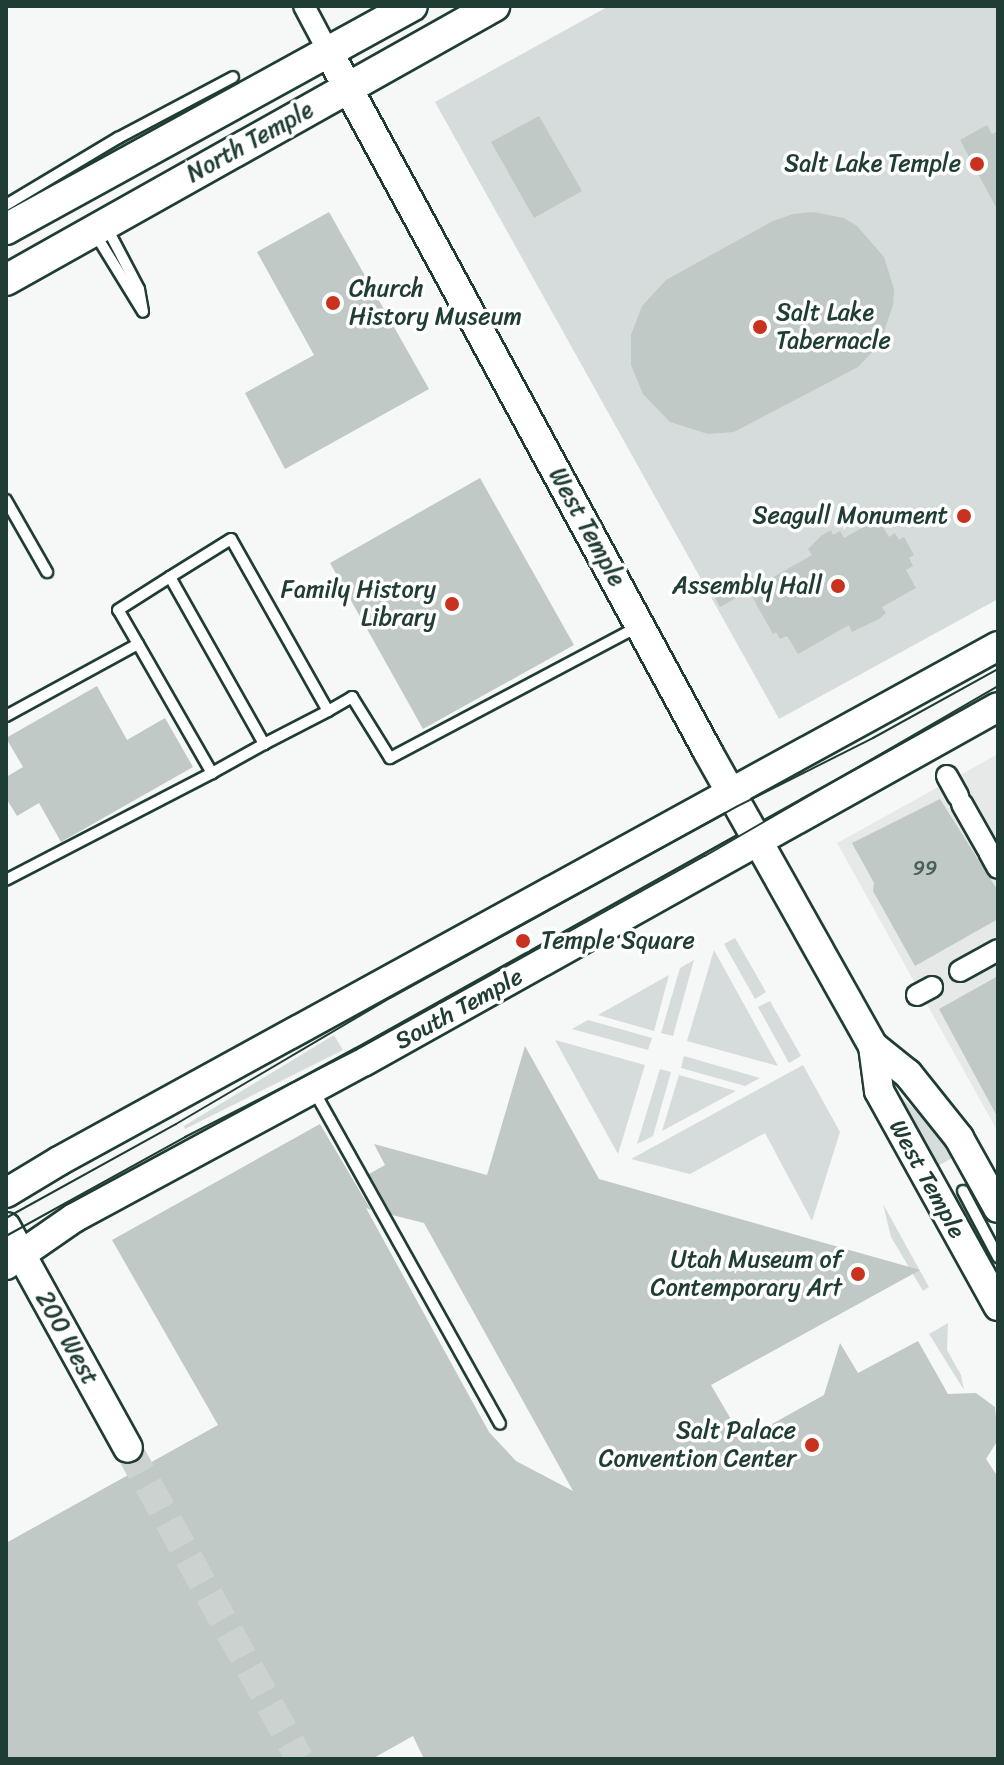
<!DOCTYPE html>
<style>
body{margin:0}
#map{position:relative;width:1004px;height:1765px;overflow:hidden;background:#f6f7f7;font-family:Sriracha,sans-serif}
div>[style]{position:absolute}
.built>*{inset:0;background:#e6e9e8}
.green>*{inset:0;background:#d6dcdb}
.building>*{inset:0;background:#c0c9c6}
.secondary-tunnel>*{height:28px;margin-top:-14px;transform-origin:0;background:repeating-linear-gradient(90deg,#cbd2d0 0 28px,transparent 0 42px)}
.roads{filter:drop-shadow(2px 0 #1f3d34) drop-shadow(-2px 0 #1f3d34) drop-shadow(0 2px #1f3d34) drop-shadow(0 -2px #1f3d34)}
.lane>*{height:10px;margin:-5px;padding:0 5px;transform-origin:5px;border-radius:5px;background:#fff}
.street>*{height:20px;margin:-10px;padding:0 10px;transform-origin:10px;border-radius:10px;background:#fff}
.secondary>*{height:28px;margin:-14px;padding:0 14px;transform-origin:14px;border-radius:14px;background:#fff}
.primary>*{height:30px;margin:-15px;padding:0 15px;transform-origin:15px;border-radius:15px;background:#fff}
.tram>*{height:2px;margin:-1px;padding:0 1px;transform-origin:1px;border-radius:1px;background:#1f3d34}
.dots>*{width:22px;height:22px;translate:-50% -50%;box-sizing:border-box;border:4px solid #fff;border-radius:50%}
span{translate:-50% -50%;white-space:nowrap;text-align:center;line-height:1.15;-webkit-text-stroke:7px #fff;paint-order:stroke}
.number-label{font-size:20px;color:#476058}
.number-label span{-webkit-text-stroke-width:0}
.street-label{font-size:24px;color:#1f3d34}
.poi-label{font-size:24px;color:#1f3d34}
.right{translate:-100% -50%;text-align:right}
.left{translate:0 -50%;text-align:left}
.frame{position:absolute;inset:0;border:8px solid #1f3d34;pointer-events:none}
</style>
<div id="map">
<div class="built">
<i style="clip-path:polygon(998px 754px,998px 1132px,837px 843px)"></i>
</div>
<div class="green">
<i style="clip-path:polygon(609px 6px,998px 6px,998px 599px,779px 719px,435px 102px)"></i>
<i style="clip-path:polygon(735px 938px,766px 992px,755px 999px,724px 944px)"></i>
<i style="clip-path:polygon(714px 950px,778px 1066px,687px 1041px)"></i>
<i style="clip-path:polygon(694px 960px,673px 1036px,661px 1033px,680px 968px)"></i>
<i style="clip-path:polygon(669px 975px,654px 1031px,598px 1015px)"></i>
<i style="clip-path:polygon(770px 1001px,801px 1056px,789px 1063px,758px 1007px)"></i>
<i style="clip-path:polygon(588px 1020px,652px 1038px,648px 1050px,572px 1029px)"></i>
<i style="clip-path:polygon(334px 1035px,343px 1050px,185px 1129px,184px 1126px)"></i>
<i style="clip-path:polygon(555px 1040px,645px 1065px,618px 1154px)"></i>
<i style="clip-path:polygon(684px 1056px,760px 1078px,745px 1086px,681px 1068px)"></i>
<i style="clip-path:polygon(803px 1065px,840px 1132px,812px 1221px,765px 1133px,690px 1174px,631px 1159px)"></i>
<i style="clip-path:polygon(660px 1069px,671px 1072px,653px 1136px,637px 1144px)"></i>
<i style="clip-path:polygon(679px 1075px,736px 1091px,662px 1131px)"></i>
<i style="clip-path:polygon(895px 1091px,952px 1145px,958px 1155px,932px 1169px,892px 1092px)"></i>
<i style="clip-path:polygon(883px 1204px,929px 1287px,923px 1291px,891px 1237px)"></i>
<i style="clip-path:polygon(948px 1323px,947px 1350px,961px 1375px,964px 1390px,929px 1334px)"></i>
</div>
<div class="building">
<i style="clip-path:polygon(539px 116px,582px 191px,534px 218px,491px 142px)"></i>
<i style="clip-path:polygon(987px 125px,992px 134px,998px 131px,998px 211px,960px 140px)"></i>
<i style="clip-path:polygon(329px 212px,429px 389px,285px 469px,245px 393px,314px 355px,257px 252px)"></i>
<i style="clip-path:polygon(814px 212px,844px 218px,857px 226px,884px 257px,894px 289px,893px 305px,880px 344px,858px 367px,734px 432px,708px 434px,670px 422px,643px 394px,631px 365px,631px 335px,642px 306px,666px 280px,720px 250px,773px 221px,793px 214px)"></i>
<i style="clip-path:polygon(480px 478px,574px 645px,423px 729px,330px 563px)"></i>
<i style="clip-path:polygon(878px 519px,889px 537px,895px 533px,899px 540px,904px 537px,914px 555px,909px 558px,913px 566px,906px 570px,916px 588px,882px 607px,886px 613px,879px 619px,852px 632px,849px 625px,798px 654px,787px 636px,780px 639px,776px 632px,773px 634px,749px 591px,812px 555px,808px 549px,821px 536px,831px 530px,833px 535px,840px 531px,844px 538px)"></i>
<i style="clip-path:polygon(725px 579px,736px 598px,720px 607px,710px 588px)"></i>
<i style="clip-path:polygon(97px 686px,127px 740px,165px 718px,193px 767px,61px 842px,39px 803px,17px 816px,6px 798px,6px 777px,23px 767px,6px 738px)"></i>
<i style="clip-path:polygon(940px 799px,998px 891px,998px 919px,915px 966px,873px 891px,874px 883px,852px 843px)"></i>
<i style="clip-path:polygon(998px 976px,998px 1118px,939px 1009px)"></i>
<i style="clip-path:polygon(525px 1046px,599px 1179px,920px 1270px,711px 1385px,743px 1440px,824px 1395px,840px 1343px,858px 1373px,918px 1341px,948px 1394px,976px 1393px,995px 1407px,998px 1440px,986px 1459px,998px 1477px,998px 1759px,424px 1759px,413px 1736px,372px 1759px,6px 1759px,6px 1543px,218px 1425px,112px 1240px,320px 1124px,371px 1210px,366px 1208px,489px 1432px,516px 1461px,573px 1491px,424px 1223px,392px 1215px,369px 1174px,385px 1165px,374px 1144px,487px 1175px)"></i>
</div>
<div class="secondary-tunnel">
<i style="left:128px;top:1448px;width:355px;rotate:61.1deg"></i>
</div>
<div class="roads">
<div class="lane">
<i style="left:6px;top:205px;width:131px;rotate:-30.9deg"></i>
<i style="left:118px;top:138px;width:130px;rotate:-27.9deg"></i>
<i style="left:106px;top:226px;width:71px;rotate:62.4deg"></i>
<i style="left:139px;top:289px;width:23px;rotate:80deg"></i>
<i style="left:94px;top:232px;width:92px;rotate:58.4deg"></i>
<i style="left:6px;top:500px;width:83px;rotate:60.3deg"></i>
<i style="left:138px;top:644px;width:39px;rotate:-120deg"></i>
<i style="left:118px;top:610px;width:62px;rotate:-32.4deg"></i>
<i style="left:328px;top:711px;width:197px;rotate:-119.4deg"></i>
<i style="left:231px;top:539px;width:72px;rotate:148.1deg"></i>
<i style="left:170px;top:577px;width:192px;rotate:60.6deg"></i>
<i style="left:264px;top:744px;width:72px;rotate:-27.3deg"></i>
<i style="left:328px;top:711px;width:28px;rotate:-30deg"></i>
<i style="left:352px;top:697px;width:72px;rotate:58.1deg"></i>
<i style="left:390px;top:758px;width:282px;rotate:-27.9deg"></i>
<i style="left:6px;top:716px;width:150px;rotate:-28.6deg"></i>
<i style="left:138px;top:644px;width:149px;rotate:60.2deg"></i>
<i style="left:212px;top:773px;width:232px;rotate:152.6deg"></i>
<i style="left:212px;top:773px;width:60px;rotate:-29.1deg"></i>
<i style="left:314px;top:1091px;width:381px;rotate:60.8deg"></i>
<i style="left:963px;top:1191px;width:75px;rotate:62.1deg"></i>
</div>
<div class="street">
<i style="left:304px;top:6px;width:53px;rotate:62deg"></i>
<i style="left:947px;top:776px;width:23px;rotate:61deg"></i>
<i style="left:962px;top:804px;width:51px;rotate:60.4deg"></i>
<i style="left:989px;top:852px;width:18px;rotate:61deg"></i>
<i style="left:960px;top:971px;width:43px;rotate:-28.9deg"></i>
<i style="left:917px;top:995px;width:17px;rotate:-28deg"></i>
</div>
<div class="secondary">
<i style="left:329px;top:53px;width:795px;rotate:61.53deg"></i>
<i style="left:708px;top:752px;width:337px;rotate:60.7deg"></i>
<i style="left:873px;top:1046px;width:45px;rotate:38.7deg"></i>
<i style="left:908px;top:1074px;width:82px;rotate:51.4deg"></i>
<i style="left:959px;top:1138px;width:80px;rotate:60.9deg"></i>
<i style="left:873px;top:1046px;width:45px;rotate:82.4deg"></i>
<i style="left:879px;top:1091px;width:246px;rotate:61deg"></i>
<i style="left:6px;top:1193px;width:62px;rotate:-31.1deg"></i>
<i style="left:59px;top:1161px;width:1071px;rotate:-28.74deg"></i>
<i style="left:6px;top:1227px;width:252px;rotate:61.1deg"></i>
<i style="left:6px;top:1265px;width:83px;rotate:-34.7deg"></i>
<i style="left:74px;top:1218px;width:328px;rotate:-28.4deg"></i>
<i style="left:363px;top:1062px;width:727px;rotate:-29.21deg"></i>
</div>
<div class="primary">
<i style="left:6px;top:229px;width:463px;rotate:-28.8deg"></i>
<i style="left:6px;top:280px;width:560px;rotate:-29.31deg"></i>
</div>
</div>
<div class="tram">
<i style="left:6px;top:1218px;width:194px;rotate:-28.9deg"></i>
<i style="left:176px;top:1124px;width:248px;rotate:-30.5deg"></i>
<i style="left:390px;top:998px;width:397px;rotate:-28.9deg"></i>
<i style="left:738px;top:806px;width:151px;rotate:-26.7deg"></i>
<i style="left:873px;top:738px;width:143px;rotate:-28.9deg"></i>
<i style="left:6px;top:1236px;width:205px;rotate:-28.9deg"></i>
<i style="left:185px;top:1137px;width:192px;rotate:-27deg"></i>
<i style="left:356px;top:1050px;width:399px;rotate:-29.1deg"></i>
<i style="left:705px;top:856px;width:339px;rotate:-30.1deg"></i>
</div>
<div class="dots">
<i style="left:977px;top:164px;background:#c8321e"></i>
<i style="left:333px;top:303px;background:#c8321e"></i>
<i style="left:760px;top:327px;background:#c8321e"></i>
<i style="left:964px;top:516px;background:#c8321e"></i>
<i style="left:838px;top:586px;background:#c8321e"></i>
<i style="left:452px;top:604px;background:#c8321e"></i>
<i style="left:523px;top:941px;background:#c8321e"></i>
<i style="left:858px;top:1274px;background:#c8321e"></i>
<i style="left:812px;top:1445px;background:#c8321e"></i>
</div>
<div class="number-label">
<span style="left:925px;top:868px">99</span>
</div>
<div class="street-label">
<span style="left:250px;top:142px;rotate:-29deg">North Temple</span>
<span style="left:587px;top:527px;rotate:61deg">West Temple</span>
<span style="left:459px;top:1009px;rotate:-29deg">South Temple</span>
<span style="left:927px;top:1179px;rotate:61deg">West Temple</span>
<span style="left:67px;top:1338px;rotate:61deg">200 West</span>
</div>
<div class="poi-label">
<span class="right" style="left:961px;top:164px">Salt Lake Temple</span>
<span class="left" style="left:349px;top:303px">Church<br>History Museum</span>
<span class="left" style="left:776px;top:327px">Salt Lake<br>Tabernacle</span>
<span class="right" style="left:948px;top:516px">Seagull Monument</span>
<span class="right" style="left:822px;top:586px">Assembly Hall</span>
<span class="right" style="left:436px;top:604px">Family History<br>Library</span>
<span class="left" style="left:541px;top:941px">Temple Square</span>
<span class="right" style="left:842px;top:1274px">Utah Museum of<br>Contemporary Art</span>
<span class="right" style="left:796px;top:1445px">Salt Palace<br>Convention Center</span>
</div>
<div class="frame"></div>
</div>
